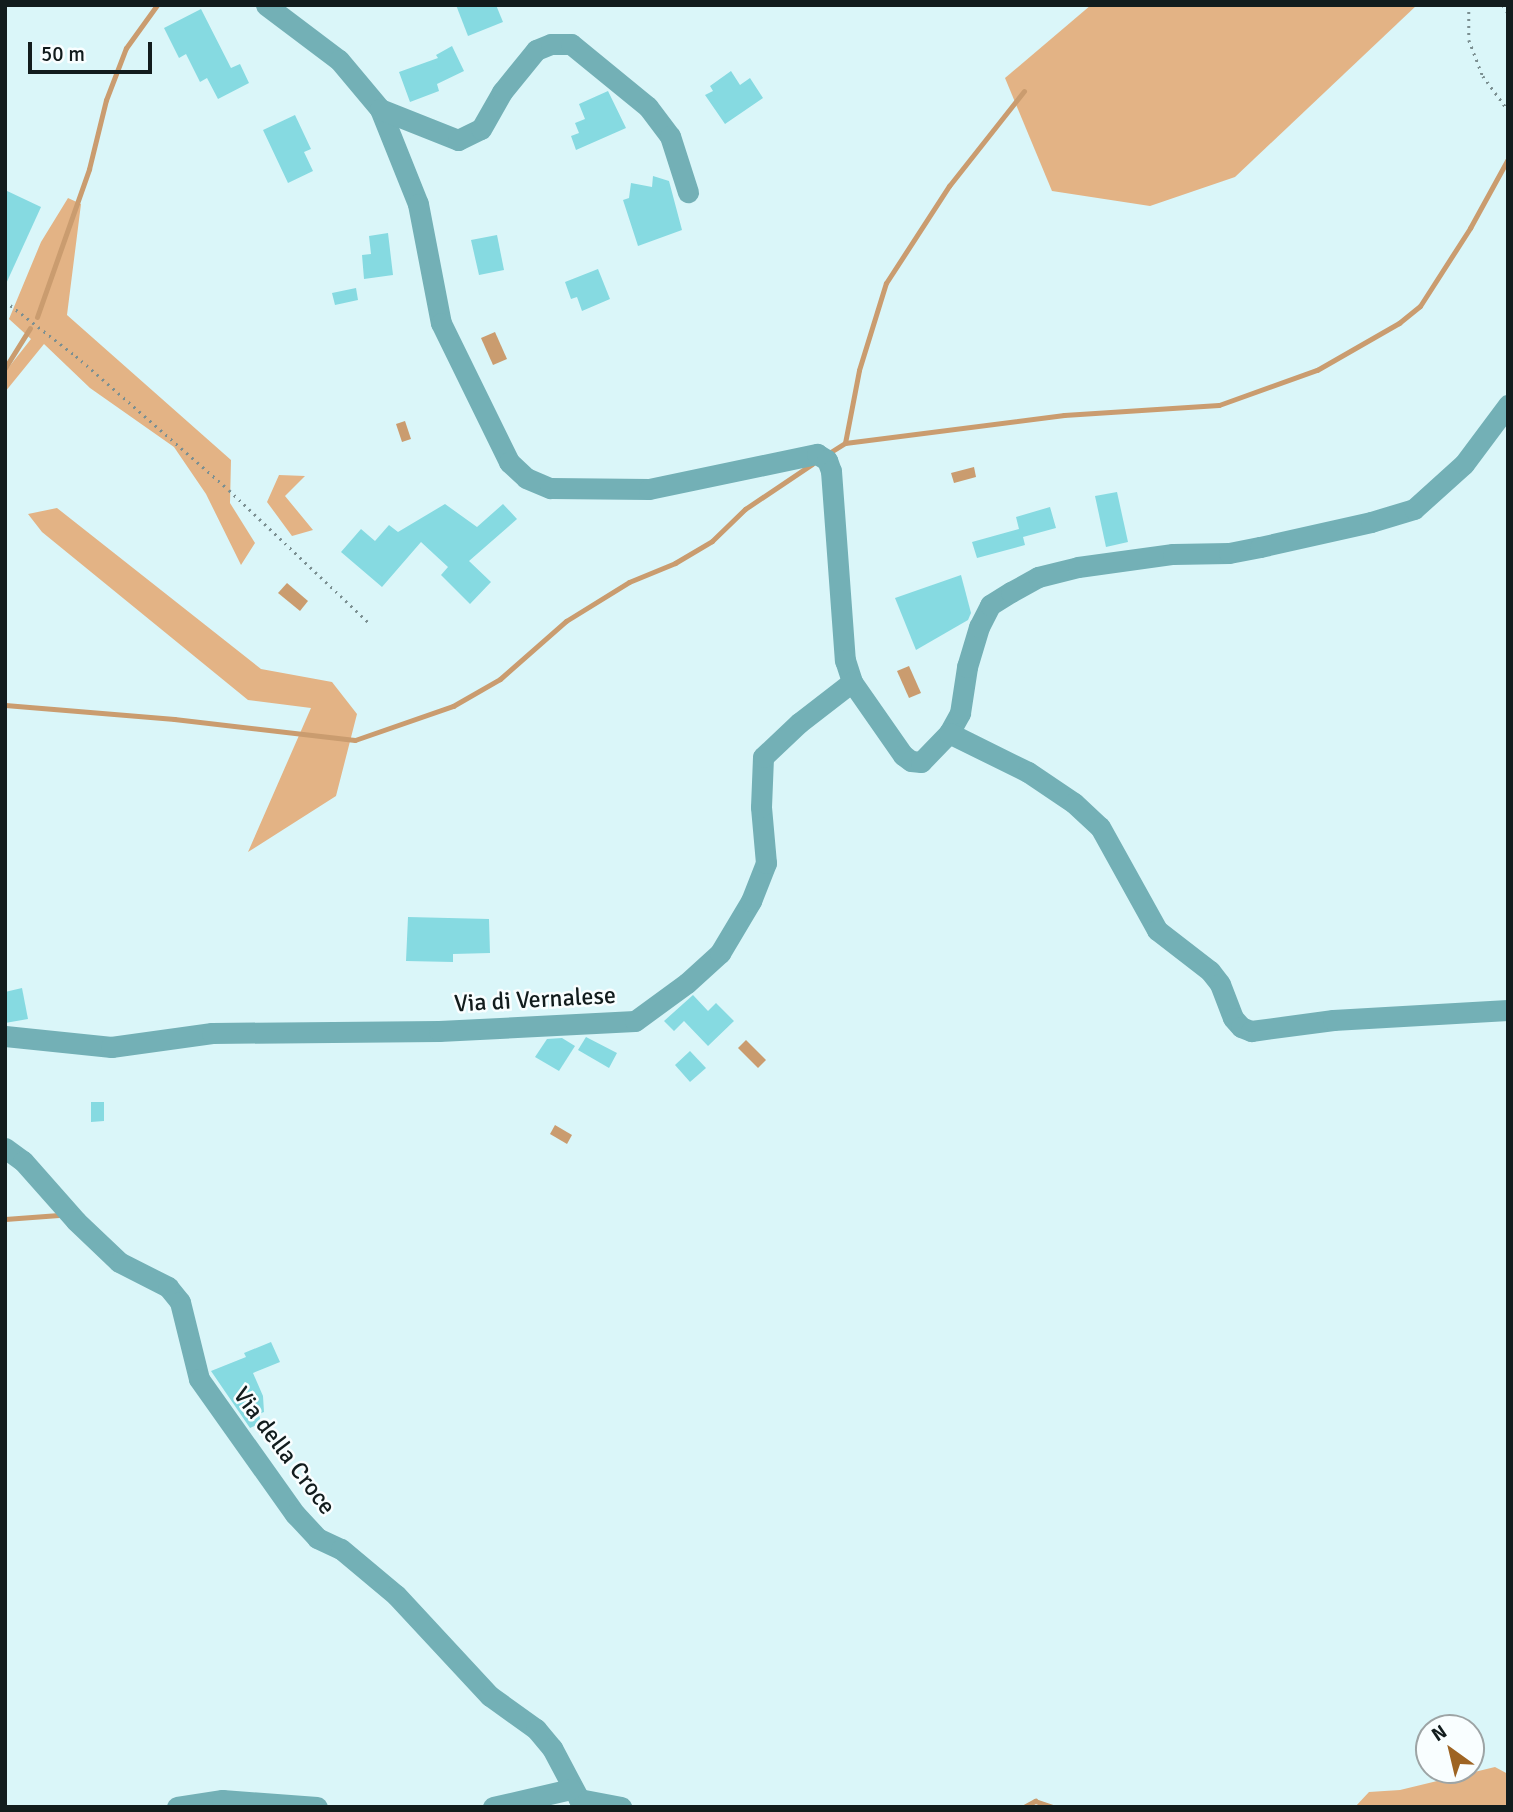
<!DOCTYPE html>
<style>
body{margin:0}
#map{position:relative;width:1513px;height:1812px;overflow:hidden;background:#daf6f9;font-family:Signika,sans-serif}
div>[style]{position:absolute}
.forest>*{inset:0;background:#e3b385}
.water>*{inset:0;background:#ca9c6f}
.stream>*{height:5px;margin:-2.5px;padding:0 2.5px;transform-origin:2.5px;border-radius:2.5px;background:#ca9c6f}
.building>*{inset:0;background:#86dae1}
.path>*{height:2.5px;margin-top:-1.25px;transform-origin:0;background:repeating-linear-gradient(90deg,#7b8f91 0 2px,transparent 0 7px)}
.minor>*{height:21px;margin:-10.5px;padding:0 10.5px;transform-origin:10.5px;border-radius:10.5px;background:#73b0b6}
span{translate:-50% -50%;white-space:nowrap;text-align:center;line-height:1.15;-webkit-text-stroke:5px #f9feff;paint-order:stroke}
.street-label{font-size:24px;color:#121c1d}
.frame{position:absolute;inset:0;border:7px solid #121c1d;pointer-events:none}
.north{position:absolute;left:1415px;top:1714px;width:70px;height:70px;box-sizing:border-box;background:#f9feff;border:2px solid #9da4a5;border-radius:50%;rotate:326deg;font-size:19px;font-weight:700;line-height:28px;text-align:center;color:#121c1d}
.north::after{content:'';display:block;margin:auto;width:24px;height:32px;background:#9e6423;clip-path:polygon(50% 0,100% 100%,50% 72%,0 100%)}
.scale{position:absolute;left:28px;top:42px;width:124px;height:32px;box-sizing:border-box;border:4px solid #121c1d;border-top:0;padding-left:9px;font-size:21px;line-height:24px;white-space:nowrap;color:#121c1d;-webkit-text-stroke:5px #f9feff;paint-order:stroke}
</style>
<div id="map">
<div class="forest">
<i style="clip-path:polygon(1091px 5px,1417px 5px,1235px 177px,1150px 206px,1052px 191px,1005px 78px)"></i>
<i style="clip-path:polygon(68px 198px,81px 204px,67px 315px,231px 460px,230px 503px,255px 543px,241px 565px,206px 494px,174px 447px,90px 388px,44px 344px,5px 392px,5px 372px,31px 339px,9px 319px,41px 242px)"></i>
<i style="clip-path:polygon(279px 475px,305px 476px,285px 496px,313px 530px,292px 536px,267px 502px)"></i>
<i style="clip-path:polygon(57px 508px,261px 669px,332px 682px,357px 714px,336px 796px,248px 852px,311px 708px,248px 700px,42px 532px,28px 514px)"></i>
<i style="clip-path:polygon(1495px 1767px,1508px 1774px,1508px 1807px,1355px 1807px,1369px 1792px,1400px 1790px)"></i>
</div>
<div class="water">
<i style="clip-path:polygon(495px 332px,507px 359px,493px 365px,481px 338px)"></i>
<i style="clip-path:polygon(405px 421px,411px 439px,402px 442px,396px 424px)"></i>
<i style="clip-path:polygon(974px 467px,976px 477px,954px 483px,951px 473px)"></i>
<i style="clip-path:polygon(287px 583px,308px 601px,300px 611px,278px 593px)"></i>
<i style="clip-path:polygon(909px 666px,921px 693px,909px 698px,897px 671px)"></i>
<i style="clip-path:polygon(746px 1040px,766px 1060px,758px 1068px,738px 1048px)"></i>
<i style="clip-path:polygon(555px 1125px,572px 1135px,567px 1144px,550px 1134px)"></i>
</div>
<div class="stream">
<i style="left:37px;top:317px;width:157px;rotate:-70.6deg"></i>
<i style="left:89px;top:169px;width:71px;rotate:-76.2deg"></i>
<i style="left:106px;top:100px;width:56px;rotate:-69deg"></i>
<i style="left:126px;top:48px;width:53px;rotate:-54.2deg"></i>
<i style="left:5px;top:368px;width:47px;rotate:-58deg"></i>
<i style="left:845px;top:443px;width:74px;rotate:-79.1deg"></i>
<i style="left:859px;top:370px;width:91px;rotate:-72.8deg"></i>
<i style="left:886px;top:283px;width:116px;rotate:-57deg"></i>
<i style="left:949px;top:186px;width:121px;rotate:-51.7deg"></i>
<i style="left:829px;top:453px;width:19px;rotate:-32deg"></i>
<i style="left:845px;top:443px;width:221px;rotate:-7.3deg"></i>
<i style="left:1064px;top:415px;width:155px;rotate:-3.7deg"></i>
<i style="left:1219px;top:405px;width:104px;rotate:-19.7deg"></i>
<i style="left:1317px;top:370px;width:95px;rotate:-29.8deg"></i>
<i style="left:1399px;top:323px;width:27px;rotate:-39deg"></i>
<i style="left:1420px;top:306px;width:93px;rotate:-57.3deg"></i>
<i style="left:1470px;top:228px;width:79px;rotate:-61.2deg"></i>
<i style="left:5px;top:705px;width:170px;rotate:4.7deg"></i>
<i style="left:174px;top:719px;width:182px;rotate:6.6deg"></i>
<i style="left:355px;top:740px;width:104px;rotate:-19.1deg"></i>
<i style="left:453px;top:706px;width:54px;rotate:-29.9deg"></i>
<i style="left:500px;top:679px;width:88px;rotate:-41.3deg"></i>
<i style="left:566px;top:621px;width:74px;rotate:-31.8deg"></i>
<i style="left:629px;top:582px;width:50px;rotate:-22.4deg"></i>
<i style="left:675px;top:563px;width:43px;rotate:-30.7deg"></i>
<i style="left:712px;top:541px;width:46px;rotate:-44.1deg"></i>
<i style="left:745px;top:509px;width:81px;rotate:-33.9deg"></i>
<i style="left:5px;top:1219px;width:54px;rotate:-4.2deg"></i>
<i style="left:1024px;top:1807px;width:13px;rotate:-29deg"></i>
<i style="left:1035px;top:1801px;width:18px;rotate:19deg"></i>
</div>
<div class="building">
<i style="clip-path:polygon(456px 5px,496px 5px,503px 22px,468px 36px)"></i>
<i style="clip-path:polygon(201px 9px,231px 68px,240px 64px,249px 83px,218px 99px,207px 78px,200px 82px,186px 54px,179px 58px,164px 28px)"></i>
<i style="clip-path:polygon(452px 46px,464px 71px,437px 84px,439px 91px,410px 102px,399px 72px,438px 58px,436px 55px)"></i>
<i style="clip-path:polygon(731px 71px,740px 85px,750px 78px,763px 98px,725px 124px,705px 95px,713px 91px,710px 86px)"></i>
<i style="clip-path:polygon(608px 91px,626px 128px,576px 150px,571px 136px,579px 133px,575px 123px,585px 119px,579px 104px)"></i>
<i style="clip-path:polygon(295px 115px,311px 149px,304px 152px,313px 171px,288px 183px,263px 130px)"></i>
<i style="clip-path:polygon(653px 176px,669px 181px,682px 230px,638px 246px,623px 200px,629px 198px,631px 183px,652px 187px)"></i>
<i style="clip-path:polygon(5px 190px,41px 207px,5px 286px)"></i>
<i style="clip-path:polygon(388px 233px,393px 275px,364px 279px,362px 255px,371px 254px,369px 236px)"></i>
<i style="clip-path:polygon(497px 235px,504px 270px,479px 275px,471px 240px)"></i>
<i style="clip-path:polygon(598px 269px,610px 299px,582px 311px,577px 297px,571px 299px,565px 282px)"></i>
<i style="clip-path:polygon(356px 288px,358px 300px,335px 305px,332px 293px)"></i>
<i style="clip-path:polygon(1117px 492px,1128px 542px,1106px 547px,1095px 496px)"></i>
<i style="clip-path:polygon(445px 504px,477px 527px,503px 504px,517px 519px,469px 561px,491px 582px,470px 604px,441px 575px,448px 567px,421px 542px,382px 587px,341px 552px,361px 529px,375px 541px,389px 525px,398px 532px)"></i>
<i style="clip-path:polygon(1050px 507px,1056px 528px,1023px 537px,1025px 545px,977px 558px,972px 542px,1019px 529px,1016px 517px)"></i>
<i style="clip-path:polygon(961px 575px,971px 613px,968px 620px,916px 650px,895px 598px)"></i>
<i style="clip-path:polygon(408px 917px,489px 919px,490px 953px,453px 954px,453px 962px,406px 961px)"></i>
<i style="clip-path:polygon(22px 988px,28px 1019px,5px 1023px,5px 992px)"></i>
<i style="clip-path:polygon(693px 995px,708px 1011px,716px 1003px,734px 1021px,708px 1046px,684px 1021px,674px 1031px,664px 1021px)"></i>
<i style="clip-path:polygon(586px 1037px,617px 1053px,609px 1068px,578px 1050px)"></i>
<i style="clip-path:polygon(562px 1038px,575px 1046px,559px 1071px,535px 1057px,547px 1039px)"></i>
<i style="clip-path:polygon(690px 1051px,706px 1068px,690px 1082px,675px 1065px)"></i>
<i style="clip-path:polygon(91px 1102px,104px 1102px,104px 1121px,91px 1122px)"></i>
<i style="clip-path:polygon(271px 1342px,280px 1362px,253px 1373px,263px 1396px,264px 1412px,259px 1414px,261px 1423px,250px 1428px,211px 1371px,246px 1357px,244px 1353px)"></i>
</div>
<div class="path">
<i style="left:1469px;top:5px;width:35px;rotate:90deg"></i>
<i style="left:1469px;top:40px;width:39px;rotate:69deg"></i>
<i style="left:1483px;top:76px;width:42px;rotate:53.7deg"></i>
<i style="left:1503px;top:5px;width:9px;rotate:58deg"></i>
<i style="left:5px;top:301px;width:90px;rotate:37.8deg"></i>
<i style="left:76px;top:356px;width:203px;rotate:41.2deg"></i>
<i style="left:229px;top:490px;width:193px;rotate:43.5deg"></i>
</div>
<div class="minor">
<i style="left:266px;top:5px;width:91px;rotate:37deg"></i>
<i style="left:339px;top:60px;width:64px;rotate:50.1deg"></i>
<i style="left:380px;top:109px;width:102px;rotate:68.2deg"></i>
<i style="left:418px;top:204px;width:121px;rotate:79.1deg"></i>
<i style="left:441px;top:323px;width:155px;rotate:63.9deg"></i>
<i style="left:509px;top:462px;width:23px;rotate:43deg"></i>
<i style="left:526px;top:478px;width:26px;rotate:23deg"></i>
<i style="left:550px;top:488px;width:99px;rotate:0.6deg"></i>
<i style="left:649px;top:489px;width:172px;rotate:-11.8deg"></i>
<i style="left:817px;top:454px;width:12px;rotate:31deg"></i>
<i style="left:827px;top:460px;width:12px;rotate:70deg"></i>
<i style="left:831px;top:471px;width:190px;rotate:85.8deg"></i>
<i style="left:845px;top:660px;width:23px;rotate:72deg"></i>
<i style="left:852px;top:682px;width:89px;rotate:55.1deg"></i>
<i style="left:903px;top:755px;width:10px;rotate:37deg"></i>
<i style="left:911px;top:761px;width:10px;rotate:6deg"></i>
<i style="left:921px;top:762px;width:40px;rotate:-46deg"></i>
<i style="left:949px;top:733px;width:23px;rotate:-61deg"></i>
<i style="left:960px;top:713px;width:47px;rotate:-81.3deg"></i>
<i style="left:967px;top:667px;width:42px;rotate:-73.3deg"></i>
<i style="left:979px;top:627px;width:25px;rotate:-63deg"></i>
<i style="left:990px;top:605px;width:25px;rotate:-32deg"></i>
<i style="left:1011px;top:592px;width:31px;rotate:-29deg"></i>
<i style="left:1038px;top:577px;width:41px;rotate:-14deg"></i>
<i style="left:1078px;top:567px;width:96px;rotate:-7.8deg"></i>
<i style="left:1173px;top:554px;width:56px;rotate:-1deg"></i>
<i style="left:1229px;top:553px;width:32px;rotate:-11deg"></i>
<i style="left:1260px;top:547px;width:114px;rotate:-12.7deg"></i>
<i style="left:1371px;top:522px;width:45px;rotate:-16.8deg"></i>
<i style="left:1414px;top:509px;width:67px;rotate:-42deg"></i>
<i style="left:1464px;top:464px;width:74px;rotate:-53.3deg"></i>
<i style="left:380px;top:109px;width:84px;rotate:21.7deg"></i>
<i style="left:458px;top:140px;width:25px;rotate:-26deg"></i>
<i style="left:481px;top:129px;width:43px;rotate:-60.4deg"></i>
<i style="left:502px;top:92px;width:54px;rotate:-51deg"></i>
<i style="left:536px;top:50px;width:16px;rotate:-22deg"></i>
<i style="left:551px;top:44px;width:20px"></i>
<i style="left:571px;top:44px;width:99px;rotate:39.3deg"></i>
<i style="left:648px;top:107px;width:36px;rotate:53deg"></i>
<i style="left:670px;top:136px;width:59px;rotate:72.2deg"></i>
<i style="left:949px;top:733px;width:88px;rotate:26.3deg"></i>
<i style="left:1028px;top:772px;width:55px;rotate:34deg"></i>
<i style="left:1074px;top:803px;width:35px;rotate:43deg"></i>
<i style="left:1100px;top:827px;width:118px;rotate:61deg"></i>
<i style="left:1157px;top:930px;width:67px;rotate:37.7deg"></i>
<i style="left:1210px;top:971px;width:16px;rotate:52deg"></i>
<i style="left:1220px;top:984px;width:36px;rotate:69deg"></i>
<i style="left:1233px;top:1018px;width:12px;rotate:48deg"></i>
<i style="left:1241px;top:1027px;width:11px;rotate:22deg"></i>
<i style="left:1251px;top:1031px;width:83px;rotate:-7.6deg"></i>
<i style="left:1333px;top:1020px;width:175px;rotate:-3.3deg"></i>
<i style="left:5px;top:1036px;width:107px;rotate:5.9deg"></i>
<i style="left:111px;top:1047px;width:102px;rotate:-7.9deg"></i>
<i style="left:212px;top:1033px;width:227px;rotate:-0.5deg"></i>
<i style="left:439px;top:1031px;width:196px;rotate:-2.9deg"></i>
<i style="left:635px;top:1021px;width:64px;rotate:-36.2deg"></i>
<i style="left:687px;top:983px;width:45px;rotate:-42.3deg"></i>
<i style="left:720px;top:953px;width:61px;rotate:-59.2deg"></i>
<i style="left:751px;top:901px;width:41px;rotate:-68.5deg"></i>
<i style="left:766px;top:863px;width:56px;rotate:-95.1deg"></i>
<i style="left:761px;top:807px;width:50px;rotate:-87.7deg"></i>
<i style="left:763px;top:757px;width:50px;rotate:-43.4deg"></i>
<i style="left:799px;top:723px;width:67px;rotate:-37.7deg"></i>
<i style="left:5px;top:1148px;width:22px;rotate:36deg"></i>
<i style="left:23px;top:1161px;width:80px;rotate:48.5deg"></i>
<i style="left:76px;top:1221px;width:59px;rotate:43.6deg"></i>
<i style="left:119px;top:1262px;width:55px;rotate:27deg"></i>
<i style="left:168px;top:1287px;width:19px;rotate:51deg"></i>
<i style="left:180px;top:1302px;width:79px;rotate:76.1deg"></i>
<i style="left:199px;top:1379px;width:166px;rotate:54.6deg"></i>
<i style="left:295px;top:1514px;width:33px;rotate:47deg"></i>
<i style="left:317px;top:1538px;width:26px;rotate:25deg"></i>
<i style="left:341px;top:1549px;width:72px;rotate:39.9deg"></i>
<i style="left:396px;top:1595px;width:138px;rotate:47.1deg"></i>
<i style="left:490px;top:1696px;width:57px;rotate:35.7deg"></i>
<i style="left:536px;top:1729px;width:25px;rotate:50deg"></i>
<i style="left:552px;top:1748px;width:58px;rotate:62.1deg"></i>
<i style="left:579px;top:1799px;width:43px;rotate:10.8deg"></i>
<i style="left:177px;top:1807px;width:46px;rotate:-8.8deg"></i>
<i style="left:222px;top:1800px;width:95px;rotate:4.2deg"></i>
<i style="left:493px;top:1807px;width:80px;rotate:-13deg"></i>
</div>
<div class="street-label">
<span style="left:535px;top:1000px;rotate:-3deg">Via di Vernalese</span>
<span style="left:284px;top:1451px;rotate:53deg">Via della Croce</span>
</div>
<div class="frame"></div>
<div class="north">N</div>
<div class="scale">50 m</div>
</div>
